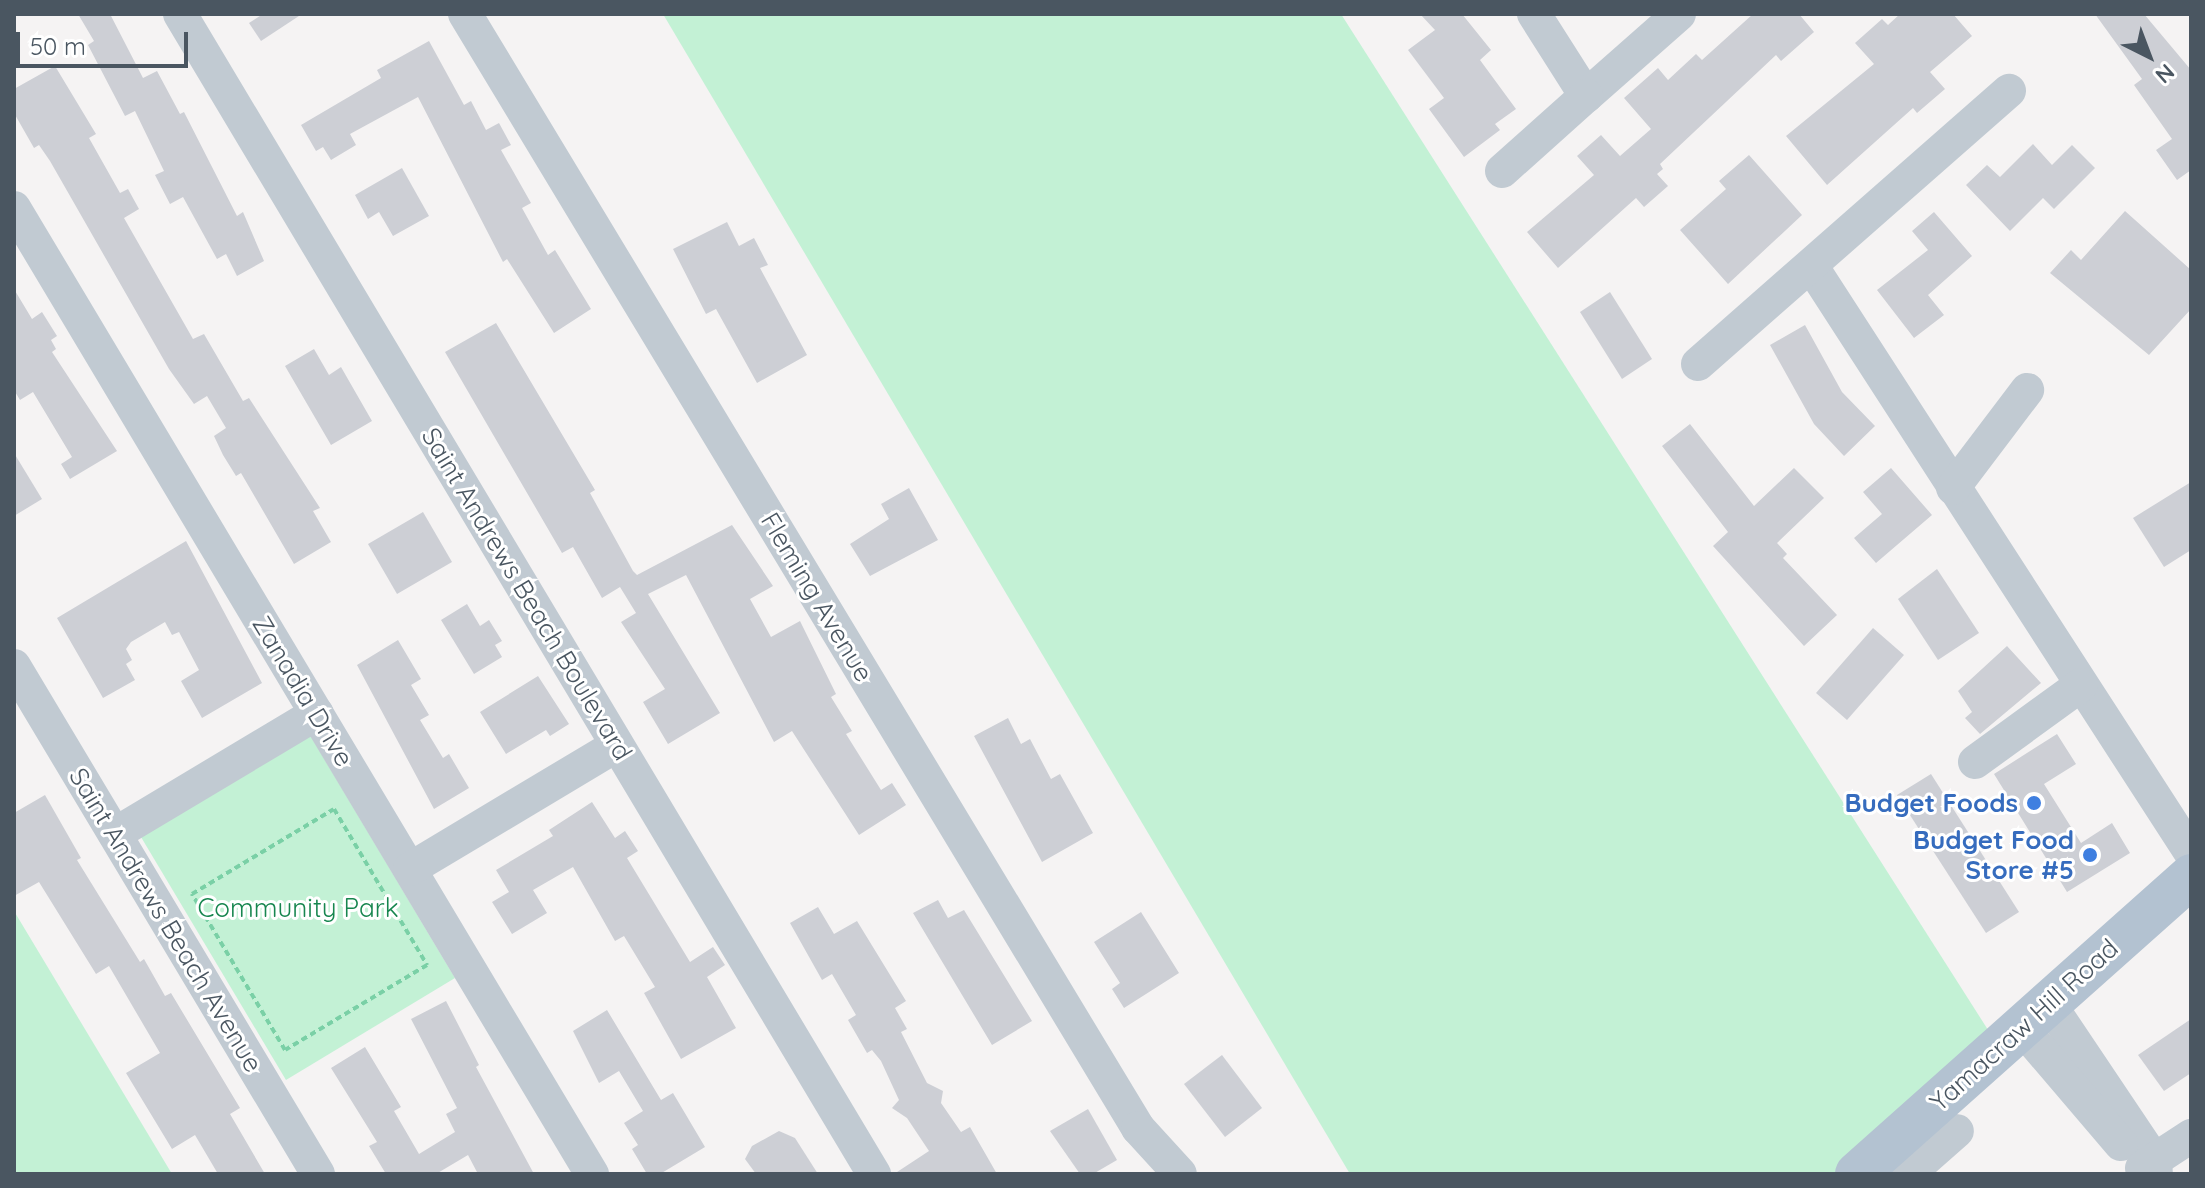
<!DOCTYPE html>
<style>
body{margin:0}
#map{position:relative;width:2205px;height:1188px;overflow:hidden;background:#f5f3f3;font-family:Quicksand,sans-serif}
div>[style]{position:absolute}
.green>*{inset:0;background:#c3f1d5}
.building>*{inset:0;background:#cdcfd5}
.path>*{height:4px;margin-top:-2px;transform-origin:0;background:repeating-linear-gradient(90deg,#7ad0a6 0 6px,transparent 0 10px)}
.minor>*{height:34px;margin:-17px;padding:0 17px;transform-origin:17px;border-radius:17px;background:#c1cad2}
.major>*{height:44px;margin:-22px;padding:0 22px;transform-origin:22px;border-radius:22px;background:#b3c2d1}
.dots>*{width:22px;height:22px;translate:-50% -50%;box-sizing:border-box;border:4px solid #fff;border-radius:50%}
span{translate:-50% -50%;white-space:nowrap;text-align:center;line-height:1.15;-webkit-text-stroke:6px #fff;paint-order:stroke}
.street-label{font-size:26px;color:#4a5661}
.shop-label{font-size:26px;color:#366cbe;font-weight:700}
.right{translate:-100% -50%;text-align:right}
.park-label{font-size:26px;color:#17864f}
.frame{position:absolute;inset:0;border:16px solid #4a5661;pointer-events:none}
.north{position:absolute;left:2109px;top:16px;width:80px;height:80px;-webkit-text-stroke:6px #fff;paint-order:stroke;rotate:138deg;font-size:22px;font-weight:700;line-height:32px;text-align:center;color:#4a5661}
.north::after{content:'';display:block;margin:auto;width:28px;height:36px;background:#4a5661;clip-path:polygon(50% 0,100% 100%,50% 72%,0 100%)}
.scale{position:absolute;left:16px;top:32px;width:172px;height:36px;box-sizing:border-box;border:4px solid #4a5661;border-top:0;padding-left:10px;font-size:24px;line-height:28px;white-space:nowrap;color:#4a5661;-webkit-text-stroke:6px #fff;paint-order:stroke}
</style>
<div id="map">
<div class="green">
<i style="clip-path:polygon(663px 14px,1341px 14px,1990px 1033px,1835px 1174px,1350px 1174px)"></i>
<i style="clip-path:polygon(310px 735px,455px 978px,286px 1080px,141px 837px)"></i>
<i style="clip-path:polygon(14px 911px,172px 1174px,14px 1174px)"></i>
</div>
<div class="building">
<i style="clip-path:polygon(78px 14px,110px 14px,143px 78px,157px 71px,180px 114px,184px 112px,237px 216px,243px 212px,264px 261px,237px 276px,226px 254px,217px 259px,183px 197px,170px 204px,155px 175px,164px 171px,135px 111px,125px 116px,88px 45px,94px 41px)"></i>
<i style="clip-path:polygon(263px 14px,302px 14px,261px 41px,249px 23px)"></i>
<i style="clip-path:polygon(1420px 14px,1462px 14px,1491px 50px,1480px 60px,1516px 109px,1495px 124px,1500px 130px,1464px 157px,1429px 109px,1444px 98px,1408px 50px,1435px 30px)"></i>
<i style="clip-path:polygon(1753px 14px,1799px 14px,1814px 32px,1781px 61px,1776px 55px,1660px 164px,1663px 169px,1657px 174px,1668px 186px,1644px 207px,1636px 198px,1558px 268px,1527px 232px,1594px 175px,1577px 156px,1601px 135px,1620px 156px,1651px 129px,1624px 98px,1658px 68px,1668px 80px,1696px 54px,1702px 60px)"></i>
<i style="clip-path:polygon(1900px 14px,1953px 14px,1972px 36px,1930px 72px,1945px 89px,1917px 113px,1913px 108px,1827px 185px,1786px 136px,1874px 64px,1855px 43px,1882px 19px,1888px 25px)"></i>
<i style="clip-path:polygon(2095px 14px,2144px 14px,2191px 70px,2191px 170px,2177px 180px,2156px 150px,2172px 139px,2134px 85px,2142px 79px)"></i>
<i style="clip-path:polygon(429px 41px,464px 105px,471px 101px,486px 130px,499px 123px,511px 145px,501px 150px,531px 203px,522px 208px,548px 255px,555px 250px,591px 309px,554px 333px,507px 259px,503px 262px,418px 97px,350px 134px,356px 145px,331px 160px,323px 147px,316px 151px,301px 125px,381px 78px,377px 70px)"></i>
<i style="clip-path:polygon(55px 66px,96px 134px,89px 138px,120px 193px,128px 189px,139px 209px,124px 218px,193px 339px,204px 334px,243px 401px,249px 398px,320px 508px,313px 511px,331px 542px,294px 564px,241px 473px,236px 476px,223px 455px,214px 436px,226px 428px,207px 396px,194px 404px,169px 369px,50px 161px,39px 145px,34px 148px,14px 113px,14px 89px)"></i>
<i style="clip-path:polygon(2033px 144px,2052px 165px,2072px 145px,2095px 168px,2054px 209px,2043px 198px,2010px 231px,1966px 185px,1987px 165px,2000px 177px)"></i>
<i style="clip-path:polygon(1749px 155px,1802px 215px,1728px 284px,1680px 230px,1726px 189px,1719px 181px)"></i>
<i style="clip-path:polygon(402px 168px,429px 216px,393px 236px,379px 212px,368px 219px,355px 195px)"></i>
<i style="clip-path:polygon(2125px 211px,2191px 270px,2191px 309px,2149px 355px,2050px 273px,2071px 250px,2081px 260px)"></i>
<i style="clip-path:polygon(1934px 212px,1972px 256px,1928px 295px,1944px 315px,1914px 338px,1877px 290px,1928px 250px,1912px 231px)"></i>
<i style="clip-path:polygon(727px 222px,739px 246px,754px 238px,768px 265px,760px 268px,807px 355px,757px 383px,716px 309px,706px 314px,673px 249px)"></i>
<i style="clip-path:polygon(14px 289px,32px 319px,42px 312px,57px 336px,51px 340px,56px 349px,52px 352px,117px 451px,70px 479px,61px 464px,72px 457px,33px 392px,20px 400px,14px 390px)"></i>
<i style="clip-path:polygon(1610px 292px,1652px 359px,1622px 379px,1580px 312px)"></i>
<i style="clip-path:polygon(496px 323px,595px 490px,590px 493px,633px 571px,637px 575px,732px 525px,773px 586px,750px 599px,771px 637px,800px 621px,836px 694px,831px 697px,852px 731px,846px 734px,881px 790px,892px 783px,906px 805px,859px 835px,792px 731px,774px 742px,686px 575px,648px 594px,720px 713px,668px 744px,643px 702px,665px 689px,621px 622px,636px 613px,620px 587px,602px 598px,573px 547px,562px 553px,445px 352px)"></i>
<i style="clip-path:polygon(1805px 325px,1842px 392px,1875px 426px,1844px 456px,1814px 424px,1770px 345px)"></i>
<i style="clip-path:polygon(314px 349px,329px 375px,341px 367px,372px 421px,331px 445px,285px 366px)"></i>
<i style="clip-path:polygon(1690px 424px,1754px 506px,1794px 468px,1824px 498px,1777px 543px,1787px 554px,1783px 558px,1837px 615px,1804px 646px,1713px 546px,1728px 532px,1662px 446px)"></i>
<i style="clip-path:polygon(14px 453px,42px 499px,14px 516px)"></i>
<i style="clip-path:polygon(1891px 468px,1932px 515px,1876px 563px,1854px 538px,1882px 514px,1863px 492px)"></i>
<i style="clip-path:polygon(2191px 482px,2191px 550px,2164px 567px,2133px 518px)"></i>
<i style="clip-path:polygon(909px 488px,938px 540px,870px 576px,850px 544px,889px 519px,881px 504px)"></i>
<i style="clip-path:polygon(423px 512px,452px 562px,397px 594px,368px 544px)"></i>
<i style="clip-path:polygon(186px 541px,262px 683px,202px 718px,181px 681px,199px 670px,179px 632px,172px 635px,165px 622px,131px 642px,126px 649px,132px 660px,126px 664px,135px 680px,103px 698px,57px 618px)"></i>
<i style="clip-path:polygon(1937px 569px,1979px 633px,1938px 660px,1898px 599px)"></i>
<i style="clip-path:polygon(467px 604px,480px 626px,489px 620px,502px 641px,495px 645px,502px 657px,474px 674px,441px 620px)"></i>
<i style="clip-path:polygon(1873px 628px,1904px 655px,1847px 720px,1816px 693px)"></i>
<i style="clip-path:polygon(398px 640px,421px 679px,411px 685px,429px 715px,420px 720px,443px 758px,449px 754px,469px 788px,434px 809px,357px 665px)"></i>
<i style="clip-path:polygon(2007px 646px,2041px 683px,1980px 734px,1965px 718px,1972px 712px,1958px 691px)"></i>
<i style="clip-path:polygon(538px 676px,569px 724px,550px 736px,546px 730px,506px 754px,480px 712px)"></i>
<i style="clip-path:polygon(1008px 718px,1021px 744px,1030px 739px,1051px 779px,1060px 774px,1093px 833px,1042px 862px,974px 736px)"></i>
<i style="clip-path:polygon(2057px 734px,2076px 764px,2044px 784px,2081px 843px,2112px 823px,2130px 853px,2067px 892px,1994px 774px)"></i>
<i style="clip-path:polygon(1931px 774px,2019px 912px,1986px 933px,1897px 795px)"></i>
<i style="clip-path:polygon(45px 795px,81px 858px,77px 860px,140px 962px,144px 959px,165px 996px,171px 993px,240px 1108px,230px 1114px,265px 1174px,218px 1174px,195px 1135px,172px 1149px,126px 1073px,160px 1053px,109px 966px,96px 974px,39px 882px,14px 896px,14px 813px)"></i>
<i style="clip-path:polygon(592px 802px,615px 838px,625px 831px,638px 851px,627px 858px,690px 962px,713px 947px,725px 965px,707px 977px,736px 1028px,681px 1059px,644px 993px,655px 987px,624px 936px,615px 941px,573px 867px,533px 890px,547px 913px,512px 934px,492px 902px,509px 892px,496px 870px,553px 836px,549px 830px)"></i>
<i style="clip-path:polygon(938px 900px,948px 918px,964px 910px,1032px 1021px,992px 1045px,913px 913px)"></i>
<i style="clip-path:polygon(818px 907px,834px 934px,857px 921px,906px 1001px,895px 1008px,907px 1029px,901px 1032px,927px 1083px,943px 1091px,941px 1103px,961px 1132px,970px 1127px,997px 1174px,894px 1174px,929px 1151px,907px 1118px,892px 1108px,899px 1100px,881px 1061px,872px 1050px,867px 1053px,848px 1020px,856px 1015px,832px 974px,822px 980px,790px 923px)"></i>
<i style="clip-path:polygon(1141px 912px,1179px 973px,1124px 1008px,1112px 989px,1120px 983px,1094px 942px)"></i>
<i style="clip-path:polygon(446px 1001px,479px 1065px,476px 1067px,534px 1174px,478px 1174px,468px 1155px,436px 1174px,386px 1174px,369px 1146px,377px 1142px,331px 1068px,365px 1047px,401px 1107px,394px 1111px,419px 1154px,455px 1132px,446px 1114px,457px 1108px,411px 1019px)"></i>
<i style="clip-path:polygon(607px 1010px,661px 1100px,673px 1093px,705px 1147px,660px 1174px,647px 1174px,632px 1149px,638px 1145px,624px 1123px,643px 1111px,619px 1071px,599px 1083px,573px 1031px)"></i>
<i style="clip-path:polygon(2191px 1019px,2191px 1073px,2164px 1091px,2138px 1055px)"></i>
<i style="clip-path:polygon(1222px 1055px,1262px 1108px,1225px 1137px,1184px 1084px)"></i>
<i style="clip-path:polygon(1088px 1109px,1117px 1160px,1093px 1174px,1080px 1174px,1050px 1131px)"></i>
<i style="clip-path:polygon(779px 1131px,795px 1138px,818px 1174px,756px 1174px,745px 1159px,752px 1146px)"></i>
</div>
<div class="path">
<i style="left:334px;top:809px;width:182px;rotate:59.2deg"></i>
<i style="left:427px;top:965px;width:165px;rotate:149.1deg"></i>
<i style="left:285px;top:1050px;width:182px;rotate:-120.8deg"></i>
<i style="left:192px;top:894px;width:165px;rotate:-30.9deg"></i>
</div>
<div class="minor">
<i style="left:180px;top:14px;width:1352px;rotate:59.11deg"></i>
<i style="left:465px;top:14px;width:1302px;rotate:58.86deg"></i>
<i style="left:1138px;top:1128px;width:62px;rotate:47.6deg"></i>
<i style="left:1534px;top:14px;width:97px;rotate:57.6deg"></i>
<i style="left:1586px;top:96px;width:124px;rotate:-41.4deg"></i>
<i style="left:1502px;top:171px;width:113px;rotate:-41.8deg"></i>
<i style="left:14px;top:208px;width:1126px;rotate:59.11deg"></i>
<i style="left:1812px;top:267px;width:698px;rotate:57.11deg"></i>
<i style="left:1698px;top:364px;width:414px;rotate:-41.3deg"></i>
<i style="left:1953px;top:488px;width:123px;rotate:-52.9deg"></i>
<i style="left:14px;top:666px;width:592px;rotate:59.1deg"></i>
<i style="left:1975px;top:762px;width:131px;rotate:-36deg"></i>
<i style="left:115px;top:834px;width:235px;rotate:-30.9deg"></i>
<i style="left:410px;top:869px;width:241px;rotate:-30.9deg"></i>
<i style="left:2048px;top:1002px;width:192px;rotate:56.1deg"></i>
<i style="left:2155px;top:1161px;width:13px;rotate:86deg"></i>
<i style="left:2021px;top:1027px;width:154px;rotate:49.5deg"></i>
<i style="left:2142px;top:1168px;width:59px;rotate:-33.1deg"></i>
<i style="left:1908px;top:1174px;width:65px;rotate:-41.3deg"></i>
</div>
<div class="major">
<i style="left:1857px;top:1174px;width:448px;rotate:-41.7deg"></i>
</div>
<div class="dots">
<i style="left:2034px;top:803px;background:#3f7fe0"></i>
<i style="left:2090px;top:855px;background:#3f7fe0"></i>
</div>
<div class="street-label">
<span style="left:527px;top:594px;rotate:59deg">Saint Andrews Beach Boulevard</span>
<span style="left:817px;top:597px;rotate:59deg">Fleming Avenue</span>
<span style="left:303px;top:691px;rotate:59deg">Zanadia Drive</span>
<span style="left:166px;top:920px;rotate:59deg">Saint Andrews Beach Avenue</span>
<span style="left:2024px;top:1025px;rotate:-42deg">Yamacraw Hill Road</span>
</div>
<div class="shop-label">
<span class="right" style="left:2018px;top:803px">Budget Foods</span>
<span class="right" style="left:2074px;top:855px">Budget Food<br>Store #5</span>
</div>
<div class="park-label">
<span style="left:298px;top:908px">Community Park</span>
</div>
<div class="frame"></div>
<div class="north">N</div>
<div class="scale">50 m</div>
</div>
